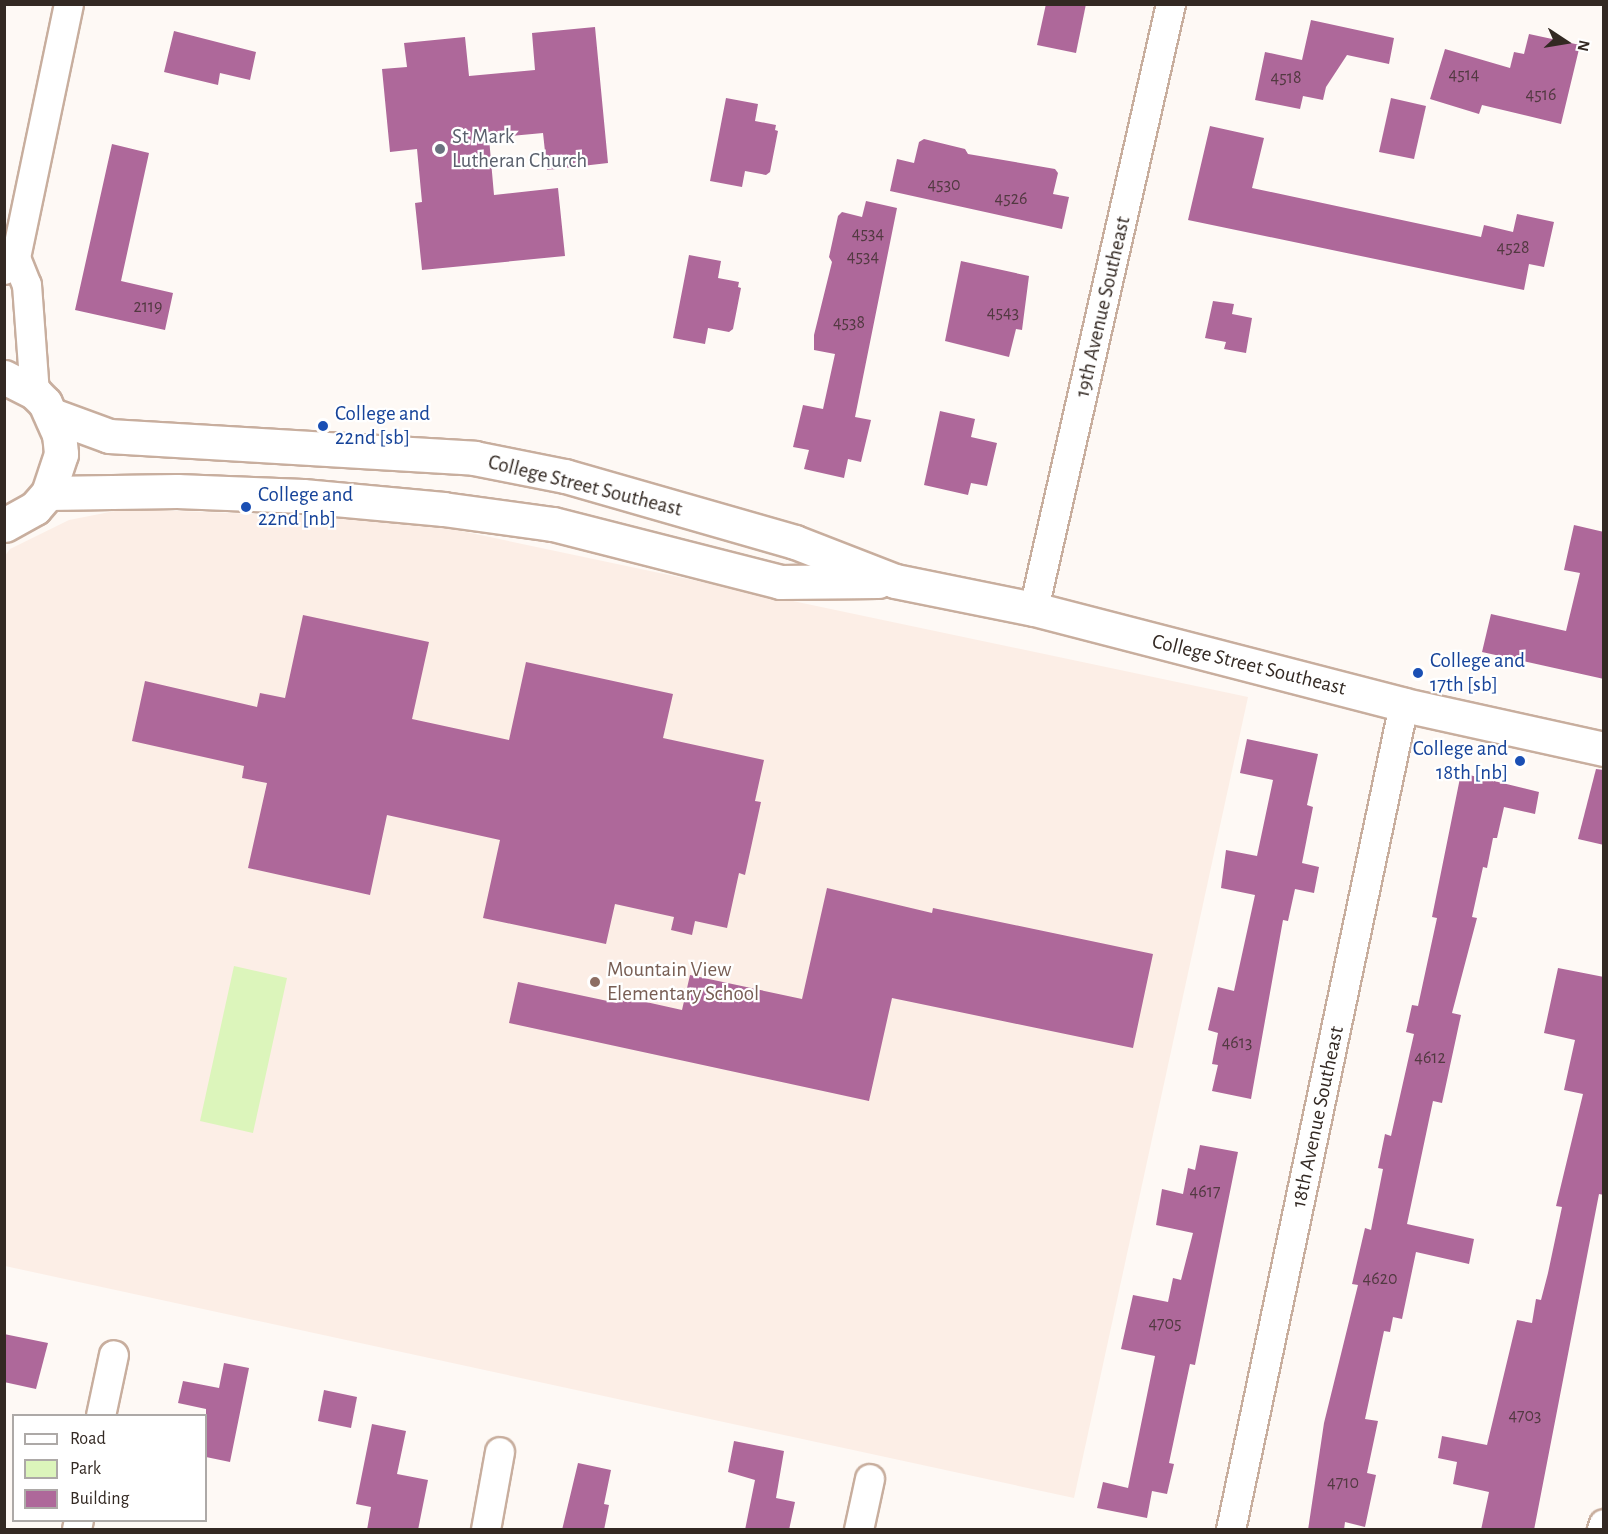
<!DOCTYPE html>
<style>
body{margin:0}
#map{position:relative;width:1608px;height:1534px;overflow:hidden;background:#fef9f5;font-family:"Alegreya Sans",sans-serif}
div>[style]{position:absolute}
.built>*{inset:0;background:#fceee6}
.green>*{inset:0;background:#dcf5bb}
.building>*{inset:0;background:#ae689a}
.roads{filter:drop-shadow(2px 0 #c8ae9e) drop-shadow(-2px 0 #c8ae9e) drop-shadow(0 2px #c8ae9e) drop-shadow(0 -2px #c8ae9e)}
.minor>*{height:28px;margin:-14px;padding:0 14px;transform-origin:14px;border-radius:14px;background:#fff}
.major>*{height:33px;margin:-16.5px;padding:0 16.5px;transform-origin:16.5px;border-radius:16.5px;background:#fff}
.dots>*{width:16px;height:16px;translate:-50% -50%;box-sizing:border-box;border:3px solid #fff;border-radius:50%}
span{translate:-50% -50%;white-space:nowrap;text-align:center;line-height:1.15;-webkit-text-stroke:4.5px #fff;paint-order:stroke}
.number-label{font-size:18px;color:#523941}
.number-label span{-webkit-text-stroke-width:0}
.worship-label{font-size:21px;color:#5b616d}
.left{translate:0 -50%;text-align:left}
.street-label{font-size:21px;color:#332923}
.transit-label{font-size:21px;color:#164399}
.right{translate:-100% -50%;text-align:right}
.education-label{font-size:21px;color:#785e54}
.frame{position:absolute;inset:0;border:6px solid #332923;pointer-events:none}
.legend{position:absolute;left:12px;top:1414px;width:195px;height:108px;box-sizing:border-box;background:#fff;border:2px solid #ada9a7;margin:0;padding:8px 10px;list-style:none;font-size:18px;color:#332923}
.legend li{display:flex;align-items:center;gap:12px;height:30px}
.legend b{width:30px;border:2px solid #ada9a7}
.north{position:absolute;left:1536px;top:12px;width:60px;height:60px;-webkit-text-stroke:4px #fff;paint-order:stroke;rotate:102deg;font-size:16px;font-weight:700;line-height:24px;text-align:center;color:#332923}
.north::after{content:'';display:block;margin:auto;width:21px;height:27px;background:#332923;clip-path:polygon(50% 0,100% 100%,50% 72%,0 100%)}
</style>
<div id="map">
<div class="built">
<i style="clip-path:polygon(125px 509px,409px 520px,1248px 697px,1074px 1498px,5px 1266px,4px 557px,10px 549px,69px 520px)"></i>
</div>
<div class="green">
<i style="clip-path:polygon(234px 966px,287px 978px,253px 1133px,200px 1121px)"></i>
</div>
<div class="building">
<i style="clip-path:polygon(1046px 4px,1086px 4px,1076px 53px,1037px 45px)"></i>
<i style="clip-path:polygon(1311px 20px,1394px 38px,1389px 64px,1347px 55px,1326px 87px,1323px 100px,1303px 96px,1300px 109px,1255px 100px,1265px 52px,1302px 60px)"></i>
<i style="clip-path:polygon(595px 27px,608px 163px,547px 170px,543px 133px,489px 138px,494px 195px,558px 188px,565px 256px,422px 270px,415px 203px,422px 202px,417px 149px,390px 152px,382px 69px,407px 67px,404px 43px,465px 37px,469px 76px,535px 70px,532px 33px)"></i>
<i style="clip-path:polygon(174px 31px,256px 52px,250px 80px,220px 73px,218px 85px,164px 72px)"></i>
<i style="clip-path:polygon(1529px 34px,1580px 45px,1561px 124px,1482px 105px,1479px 114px,1430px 99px,1445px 49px,1510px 68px,1514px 52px,1524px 54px)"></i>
<i style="clip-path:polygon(726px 98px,758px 104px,755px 121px,776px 125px,775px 130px,778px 131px,770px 172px,766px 175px,745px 171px,742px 187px,710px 181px)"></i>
<i style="clip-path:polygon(1391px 98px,1426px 106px,1414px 159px,1379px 152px)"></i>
<i style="clip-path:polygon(1210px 126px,1264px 138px,1252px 188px,1481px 237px,1484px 225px,1513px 232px,1517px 214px,1554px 222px,1544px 267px,1529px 264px,1524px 290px,1188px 220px)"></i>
<i style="clip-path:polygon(924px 139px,965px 149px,968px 154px,1055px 169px,1058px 173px,1053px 194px,1069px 197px,1062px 229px,890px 191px,897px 159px,914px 163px,919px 142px)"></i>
<i style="clip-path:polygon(112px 144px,149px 153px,121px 281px,173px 293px,165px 330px,75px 310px)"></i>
<i style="clip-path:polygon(866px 201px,897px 208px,855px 417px,871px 420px,861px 462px,848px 459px,844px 478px,804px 469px,809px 450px,793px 447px,803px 405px,823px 409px,835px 354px,814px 350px,814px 335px,832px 262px,829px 257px,838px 216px,842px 212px,862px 217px)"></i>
<i style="clip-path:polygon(689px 255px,721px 261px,718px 278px,739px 282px,738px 287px,741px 288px,733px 329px,729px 332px,708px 328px,705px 344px,673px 338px)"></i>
<i style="clip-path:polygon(961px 261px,1029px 276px,1022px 330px,1016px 329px,1009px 357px,945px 341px)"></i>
<i style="clip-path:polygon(1213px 301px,1234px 304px,1232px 314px,1252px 318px,1246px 353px,1224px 349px,1226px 342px,1205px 338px)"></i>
<i style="clip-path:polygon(940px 411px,975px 419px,971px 437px,997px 443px,987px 486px,971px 483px,968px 495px,924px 485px)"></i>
<i style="clip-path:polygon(1574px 525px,1604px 532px,1604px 679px,1482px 652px,1491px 614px,1566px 631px,1580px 573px,1564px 570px)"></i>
<i style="clip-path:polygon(303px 615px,429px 642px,412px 719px,509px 740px,526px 662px,673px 694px,663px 738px,764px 760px,755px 801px,761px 802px,745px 875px,739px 873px,727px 928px,695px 921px,692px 935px,671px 930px,674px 917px,615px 904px,606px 944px,483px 918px,500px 840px,387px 815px,370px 895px,248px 868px,267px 783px,242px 778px,244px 766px,132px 741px,145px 681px,257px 707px,260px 693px,285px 698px)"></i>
<i style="clip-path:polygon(1247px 739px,1318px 754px,1307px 805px,1313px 807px,1302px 863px,1319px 867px,1314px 893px,1295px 889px,1288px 921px,1283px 920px,1251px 1099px,1212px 1091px,1218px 1065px,1212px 1064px,1218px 1033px,1208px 1030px,1218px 987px,1234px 991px,1255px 895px,1221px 888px,1226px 850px,1257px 856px,1273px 780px,1240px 773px)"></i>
<i style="clip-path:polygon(1596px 769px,1604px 770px,1604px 845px,1578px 839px)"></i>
<i style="clip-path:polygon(1461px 773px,1539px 792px,1535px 814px,1504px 807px,1497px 838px,1493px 838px,1487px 868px,1483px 867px,1472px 917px,1477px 918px,1452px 1013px,1461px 1015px,1442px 1103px,1433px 1101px,1407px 1224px,1474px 1239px,1469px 1264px,1416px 1252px,1402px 1319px,1393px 1317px,1390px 1332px,1384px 1331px,1365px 1419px,1378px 1421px,1367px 1473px,1376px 1475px,1365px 1527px,1345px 1522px,1344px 1530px,1308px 1530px,1324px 1423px,1358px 1285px,1352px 1284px,1365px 1228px,1371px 1230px,1383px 1169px,1378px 1168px,1385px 1134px,1391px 1136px,1414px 1034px,1406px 1032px,1412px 1005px,1418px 1006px,1437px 918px,1432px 917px)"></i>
<i style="clip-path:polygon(827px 888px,932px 913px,933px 908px,1153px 954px,1133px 1048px,892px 998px,869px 1101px,509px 1023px,518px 982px,617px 1003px,619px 996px,682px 1010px,690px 975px,802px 999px)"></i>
<i style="clip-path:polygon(1558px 968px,1604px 977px,1604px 1195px,1599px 1194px,1534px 1530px,1481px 1530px,1489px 1492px,1453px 1484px,1457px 1462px,1438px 1458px,1442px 1436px,1487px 1445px,1517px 1320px,1532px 1323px,1536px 1299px,1541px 1300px,1548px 1273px,1562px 1207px,1556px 1206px,1583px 1094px,1564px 1090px,1575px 1040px,1544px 1033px)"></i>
<i style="clip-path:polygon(1200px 1145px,1238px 1152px,1195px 1365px,1190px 1364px,1169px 1463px,1174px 1464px,1167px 1494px,1152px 1491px,1147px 1518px,1097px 1508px,1103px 1482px,1128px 1488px,1155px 1356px,1121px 1349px,1133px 1295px,1168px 1302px,1173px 1278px,1181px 1280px,1193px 1233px,1156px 1225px,1162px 1189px,1183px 1194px,1188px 1168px,1195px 1170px)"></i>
<i style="clip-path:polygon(4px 1334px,48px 1343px,36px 1389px,4px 1382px)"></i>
<i style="clip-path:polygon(224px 1363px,249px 1368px,230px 1462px,206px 1457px,206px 1409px,178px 1403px,183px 1381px,219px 1388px)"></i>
<i style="clip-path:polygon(324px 1390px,357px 1397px,351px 1428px,318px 1421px)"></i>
<i style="clip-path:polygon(372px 1424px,406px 1431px,397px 1474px,428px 1480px,418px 1530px,367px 1530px,371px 1507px,356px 1504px)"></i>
<i style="clip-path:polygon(734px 1441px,784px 1451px,776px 1498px,795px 1502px,789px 1530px,745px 1530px,755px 1480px,728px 1472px)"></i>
<i style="clip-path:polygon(578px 1463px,611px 1470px,604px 1504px,609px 1505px,604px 1530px,562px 1530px)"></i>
</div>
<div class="roads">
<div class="minor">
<i style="left:16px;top:258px;width:29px;rotate:68deg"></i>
<i style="left:27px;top:285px;width:108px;rotate:85.8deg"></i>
<i style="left:4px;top:270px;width:17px;rotate:-45deg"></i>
<i style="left:16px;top:258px;width:259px;rotate:-78.2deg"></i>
<i style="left:1034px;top:609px;width:620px;rotate:-77.24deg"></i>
<i style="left:101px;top:1416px;width:62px;rotate:-78deg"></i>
<i style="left:77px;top:1530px;width:10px;rotate:-79deg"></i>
<i style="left:486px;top:1530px;width:79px;rotate:-79.8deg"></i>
<i style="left:859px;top:1530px;width:52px;rotate:-77.8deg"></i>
<i style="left:1231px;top:1530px;width:843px;rotate:-78.16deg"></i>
<i style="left:1602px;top:1530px;width:6px;rotate:-72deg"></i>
</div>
<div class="major">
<i style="left:4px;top:377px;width:35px;rotate:27deg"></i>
<i style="left:35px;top:393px;width:14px;rotate:45deg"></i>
<i style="left:45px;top:403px;width:34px;rotate:66deg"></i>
<i style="left:59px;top:434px;width:20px;rotate:84deg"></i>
<i style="left:61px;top:454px;width:41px;rotate:108.4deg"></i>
<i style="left:48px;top:493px;width:20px;rotate:131deg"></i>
<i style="left:35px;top:508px;width:35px;rotate:151deg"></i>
<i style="left:52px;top:415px;width:61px;rotate:20.2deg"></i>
<i style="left:109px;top:436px;width:366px;rotate:3.4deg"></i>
<i style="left:474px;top:458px;width:93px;rotate:11.2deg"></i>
<i style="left:565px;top:476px;width:239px;rotate:16deg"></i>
<i style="left:795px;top:542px;width:107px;rotate:21.3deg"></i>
<i style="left:895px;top:581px;width:142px;rotate:11.4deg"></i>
<i style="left:1034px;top:609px;width:382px;rotate:14.5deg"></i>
<i style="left:1404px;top:705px;width:205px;rotate:12.4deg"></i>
<i style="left:48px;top:493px;width:129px;rotate:-0.9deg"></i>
<i style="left:177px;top:491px;width:126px;rotate:2.3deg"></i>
<i style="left:303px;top:496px;width:141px;rotate:5.3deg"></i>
<i style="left:443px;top:509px;width:111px;rotate:7.8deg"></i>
<i style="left:553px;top:524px;width:234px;rotate:14.3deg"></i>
<i style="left:780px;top:582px;width:98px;rotate:-0.6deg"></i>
</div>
</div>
<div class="dots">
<i style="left:440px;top:149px;background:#6b7280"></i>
<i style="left:323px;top:426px;background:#1a4fb4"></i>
<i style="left:246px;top:507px;background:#1a4fb4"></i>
<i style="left:1418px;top:673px;background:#1a4fb4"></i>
<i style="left:1520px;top:761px;background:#1a4fb4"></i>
<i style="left:595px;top:982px;background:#8d6e63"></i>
</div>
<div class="number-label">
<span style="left:1464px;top:75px">4514</span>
<span style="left:1286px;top:78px">4518</span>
<span style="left:1541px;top:95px">4516</span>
<span style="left:944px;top:185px">4530</span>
<span style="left:1011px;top:199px">4526</span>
<span style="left:868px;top:234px">4534</span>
<span style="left:1513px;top:248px">4528</span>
<span style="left:863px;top:257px">4534</span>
<span style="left:148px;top:307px">2119</span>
<span style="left:1003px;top:313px">4543</span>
<span style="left:849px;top:323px">4538</span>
<span style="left:1237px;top:1043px">4613</span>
<span style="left:1430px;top:1058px">4612</span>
<span style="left:1205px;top:1192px">4617</span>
<span style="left:1380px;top:1279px">4620</span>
<span style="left:1165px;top:1324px">4705</span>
<span style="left:1525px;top:1416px">4703</span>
<span style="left:1343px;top:1483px">4710</span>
</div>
<div class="worship-label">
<span class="left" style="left:452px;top:149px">St Mark<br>Lutheran Church</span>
</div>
<div class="street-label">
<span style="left:1103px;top:307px;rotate:-77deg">19th Avenue Southeast</span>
<span style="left:585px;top:486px;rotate:14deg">College Street Southeast</span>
<span style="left:1249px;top:665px;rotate:14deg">College Street Southeast</span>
<span style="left:1318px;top:1117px;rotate:-78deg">18th Avenue Southeast</span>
</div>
<div class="transit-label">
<span class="left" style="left:335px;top:426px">College and<br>22nd [sb]</span>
<span class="left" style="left:258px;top:507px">College and<br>22nd [nb]</span>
<span class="left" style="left:1430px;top:673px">College and<br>17th [sb]</span>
<span class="right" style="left:1508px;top:761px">College and<br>18th [nb]</span>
</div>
<div class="education-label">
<span class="left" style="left:607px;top:982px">Mountain View<br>Elementary School</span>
</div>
<div class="frame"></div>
<ul class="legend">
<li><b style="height:8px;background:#fff"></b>Road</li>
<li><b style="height:16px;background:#dcf5bb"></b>Park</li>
<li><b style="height:16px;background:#ae689a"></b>Building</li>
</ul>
<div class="north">N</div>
</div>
